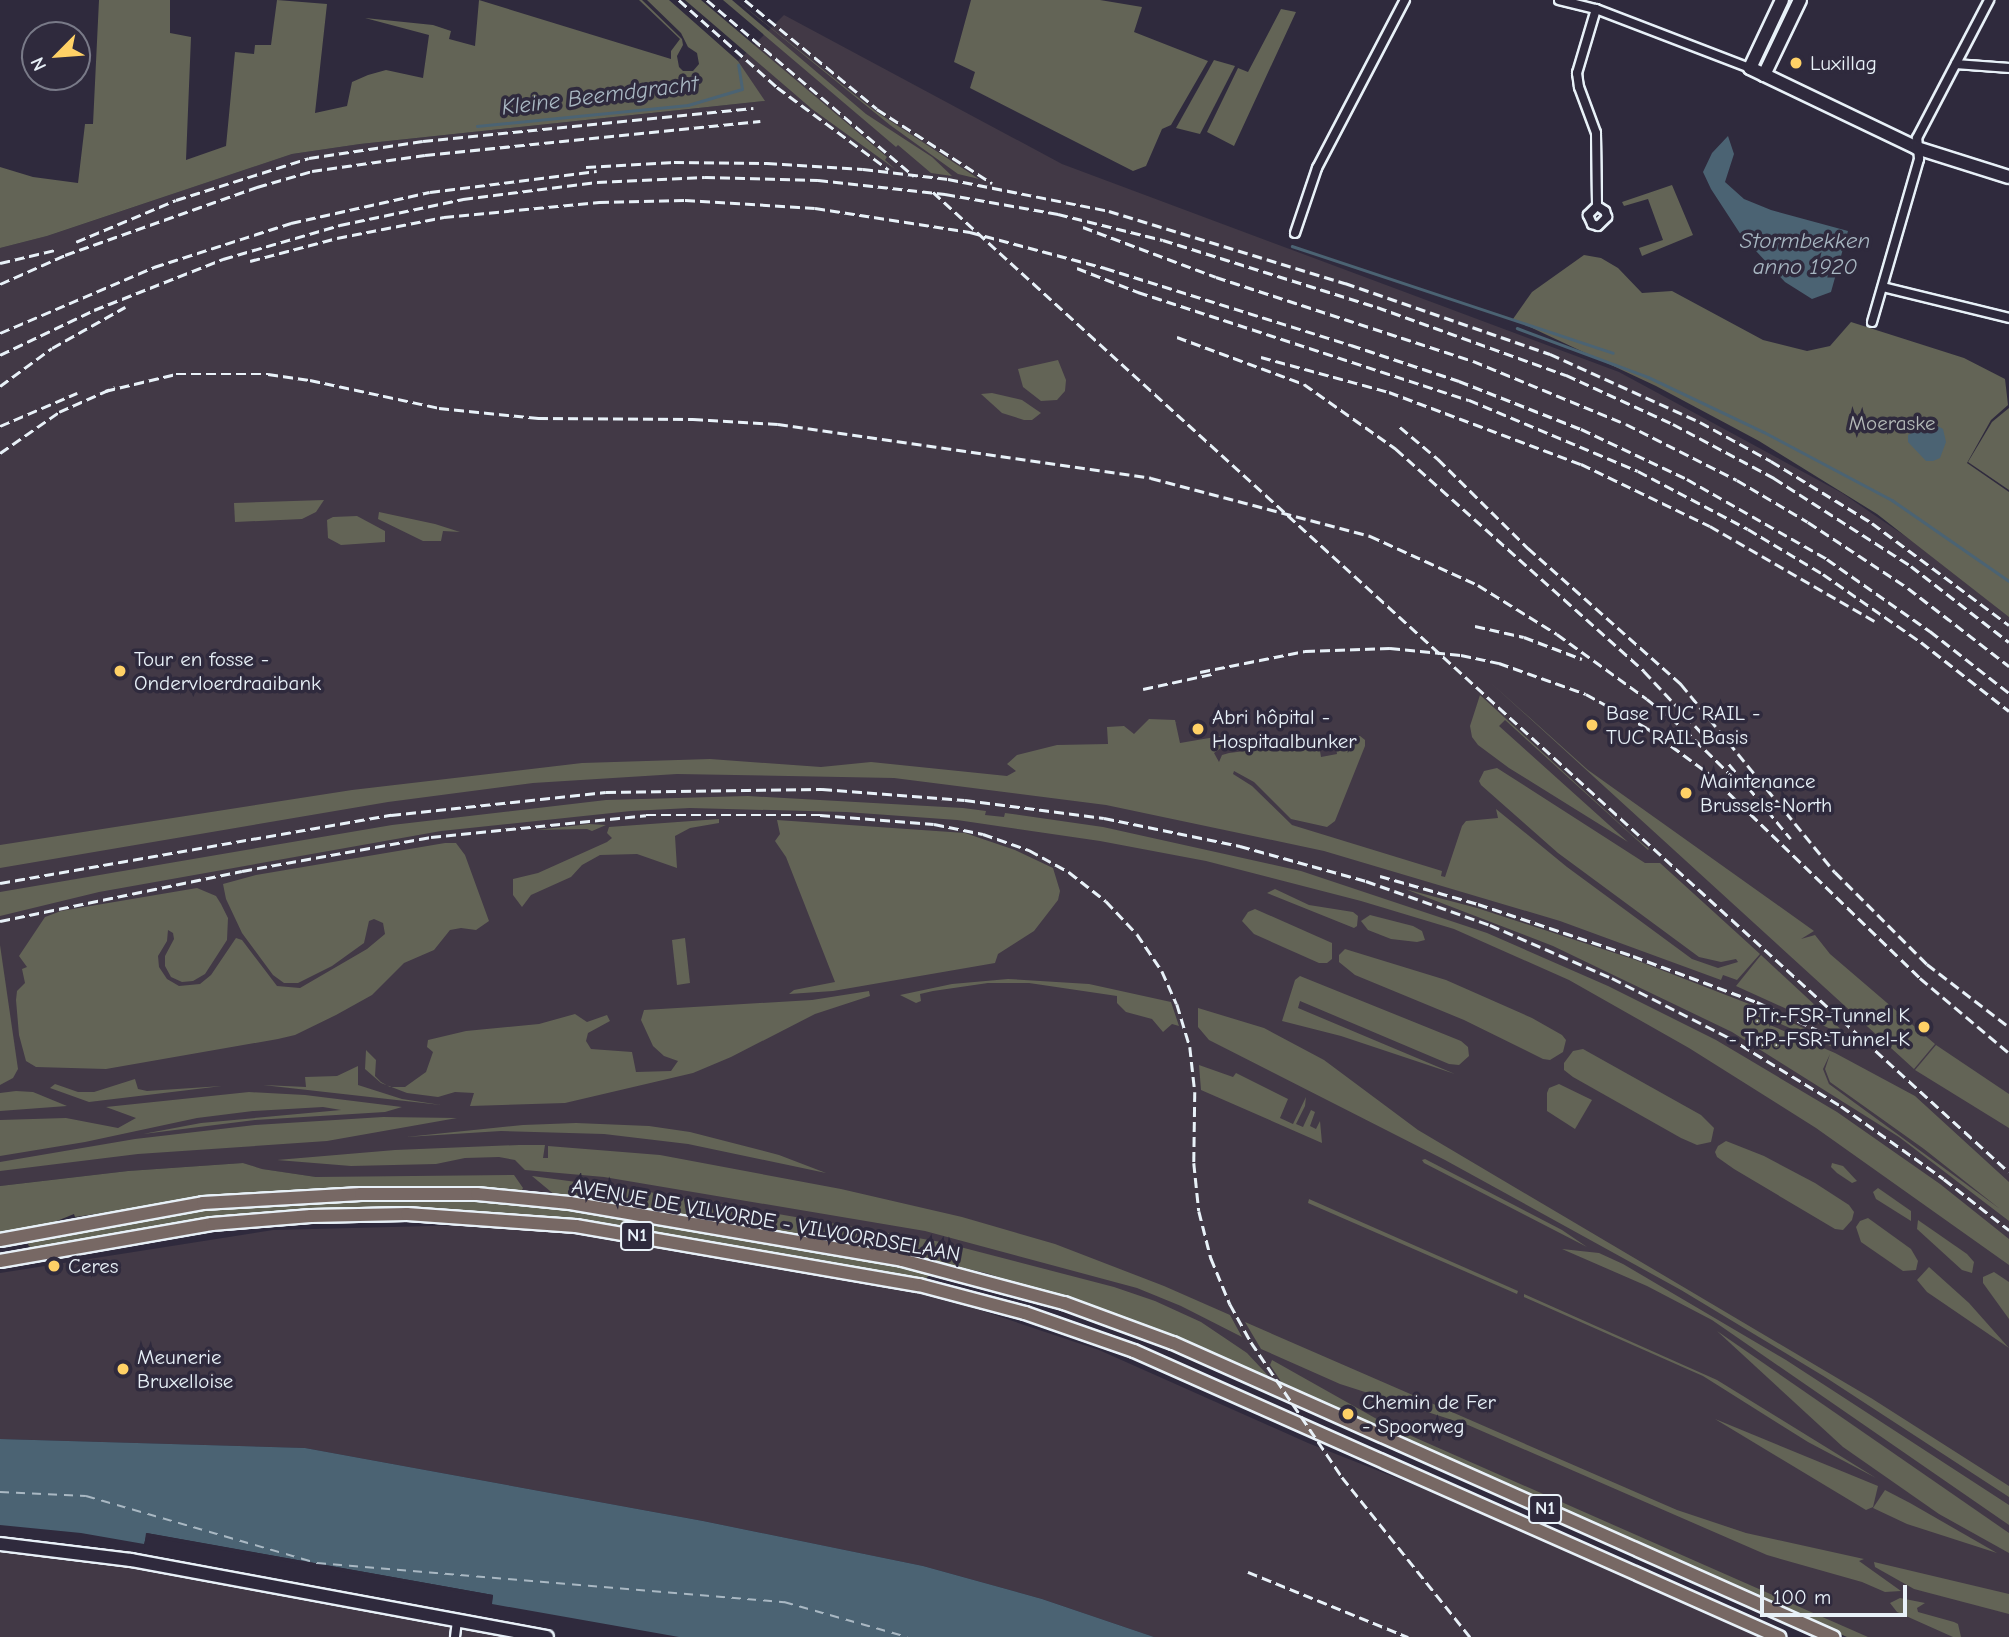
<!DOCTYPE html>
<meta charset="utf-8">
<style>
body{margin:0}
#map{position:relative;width:2009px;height:1637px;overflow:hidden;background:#2f2a3d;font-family:"Comic Neue",sans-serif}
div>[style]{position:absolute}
.built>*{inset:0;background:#423946}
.green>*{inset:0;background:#636456}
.water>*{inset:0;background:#4b6373}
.pier>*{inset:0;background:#2f2a3d}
.stream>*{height:2.5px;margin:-1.25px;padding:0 1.25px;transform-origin:1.25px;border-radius:1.25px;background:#4b6373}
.ferry>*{height:2px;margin-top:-1px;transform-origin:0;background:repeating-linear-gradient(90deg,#a9b8c3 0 9px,transparent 0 16px)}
.roads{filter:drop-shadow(2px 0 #e8f1f8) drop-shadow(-2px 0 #e8f1f8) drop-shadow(0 2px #e8f1f8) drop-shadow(0 -2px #e8f1f8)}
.street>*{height:8px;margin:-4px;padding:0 4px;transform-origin:4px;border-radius:4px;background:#2f2a3d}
.secondary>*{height:12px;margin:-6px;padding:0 6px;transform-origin:6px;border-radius:6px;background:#2f2a3d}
.primary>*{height:12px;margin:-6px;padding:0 6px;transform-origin:6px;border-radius:6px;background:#776864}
.rail>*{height:2.5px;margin-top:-1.25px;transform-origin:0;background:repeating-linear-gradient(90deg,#e8f1f8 0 10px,transparent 0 15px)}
.dots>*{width:19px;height:19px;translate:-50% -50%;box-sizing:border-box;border:4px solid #2f2a3d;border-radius:50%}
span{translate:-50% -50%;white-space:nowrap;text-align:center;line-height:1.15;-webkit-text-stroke:7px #2f2a3d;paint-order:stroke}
.shield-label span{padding:2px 5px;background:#2f2a3d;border:2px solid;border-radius:5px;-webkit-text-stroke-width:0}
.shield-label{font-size:19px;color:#e8f1f8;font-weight:700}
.poi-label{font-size:21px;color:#e8f1f8}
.left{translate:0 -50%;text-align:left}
.right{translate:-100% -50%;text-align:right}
.park-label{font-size:21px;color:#b3b9b7}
.street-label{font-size:21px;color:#e8f1f8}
.water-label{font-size:23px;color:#a9b8c3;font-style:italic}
.north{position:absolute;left:21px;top:21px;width:70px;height:70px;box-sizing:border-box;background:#2f2a3d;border:2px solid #797a88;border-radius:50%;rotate:245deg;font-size:19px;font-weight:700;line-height:28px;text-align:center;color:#e8f1f8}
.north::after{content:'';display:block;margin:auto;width:24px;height:32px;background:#ffd166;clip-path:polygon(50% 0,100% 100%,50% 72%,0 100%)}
.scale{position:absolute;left:1760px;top:1585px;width:147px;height:32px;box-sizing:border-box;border:4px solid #e8f1f8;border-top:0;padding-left:9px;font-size:21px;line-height:24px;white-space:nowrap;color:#e8f1f8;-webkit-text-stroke:5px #2f2a3d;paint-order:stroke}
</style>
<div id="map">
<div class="built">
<i style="clip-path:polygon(784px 15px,1062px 164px,1619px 372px,1842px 493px,1955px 570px,2009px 613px,2009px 1637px,1847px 1637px,1135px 1322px,1017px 1282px,938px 1261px,861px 1245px,454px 1180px,316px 1177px,261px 1169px,243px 1163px,128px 1171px,0 1186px,0 248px,47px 236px,292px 154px,360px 144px,764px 101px,738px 61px)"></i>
<i style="clip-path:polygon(511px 1224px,788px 1265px,947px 1299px,1099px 1350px,1308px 1443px,1455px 1501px,1706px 1609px,1765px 1637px,1154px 1637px,1042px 1599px,923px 1566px,703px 1521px,305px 1448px,0 1439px,0 1273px,273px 1230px)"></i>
<i style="clip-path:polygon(0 1551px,80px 1556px,519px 1637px,0 1637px)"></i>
</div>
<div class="green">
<i style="clip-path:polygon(99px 0,170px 0,170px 33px,191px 37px,186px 160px,226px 146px,235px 52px,254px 54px,255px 45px,271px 45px,277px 0,327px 4px,315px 113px,347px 106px,352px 82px,368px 75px,386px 70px,423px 78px,429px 35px,365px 18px,433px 25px,451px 31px,449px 39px,475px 46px,479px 0,671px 59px,671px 51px,680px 39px,639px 0,642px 0,682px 39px,683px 45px,677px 56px,679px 67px,683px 71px,693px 71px,699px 64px,697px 53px,688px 47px,681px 33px,647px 0,669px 0,738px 61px,765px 101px,360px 144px,292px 154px,47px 236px,0 248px,0 167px,33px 177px,78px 183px,85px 124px,93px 124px)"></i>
<i style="clip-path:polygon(685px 0,701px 0,887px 157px,885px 160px,895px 169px,812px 109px)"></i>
<i style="clip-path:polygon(723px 0,732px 0,866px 114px,932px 157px,952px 176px,931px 173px,898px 145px,896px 147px)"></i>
<i style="clip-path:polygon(736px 0,875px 111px,979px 179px,958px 174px,890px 125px)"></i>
<i style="clip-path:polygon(971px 0,1100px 0,1142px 7px,1134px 32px,1208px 61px,1171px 125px,1162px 129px,1146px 166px,1133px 171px,970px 88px,975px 72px,954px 62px)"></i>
<i style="clip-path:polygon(1281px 9px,1296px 12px,1234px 146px,1207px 132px,1238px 68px,1248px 72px)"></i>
<i style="clip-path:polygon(1214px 60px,1235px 66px,1200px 134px,1176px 128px)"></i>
<i style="clip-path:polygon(1672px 185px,1693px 235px,1642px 256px,1639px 248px,1663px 240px,1648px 199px,1624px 206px,1622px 202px)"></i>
<i style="clip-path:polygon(1584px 255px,1601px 258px,1618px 268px,1642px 293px,1672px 291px,1763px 340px,1807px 351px,1830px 346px,1851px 322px,1964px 358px,2005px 379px,2008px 405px,1991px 420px,1967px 463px,2009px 492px,2009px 617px,1877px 514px,1759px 441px,1656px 386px,1513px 319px,1532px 292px)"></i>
<i style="clip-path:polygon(1058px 360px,1066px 380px,1065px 391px,1057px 400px,1041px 401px,1023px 387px,1018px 369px)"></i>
<i style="clip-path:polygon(992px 393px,1022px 400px,1041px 413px,1032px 420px,1024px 420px,1002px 413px,981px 394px)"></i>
<i style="clip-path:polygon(2009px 408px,2009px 490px,1968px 462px,1992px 422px)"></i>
<i style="clip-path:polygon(324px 500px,316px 512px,302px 519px,235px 522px,234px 503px)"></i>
<i style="clip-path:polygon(379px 512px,435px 524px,460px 532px,443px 531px,441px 541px,423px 541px,378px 519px)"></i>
<i style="clip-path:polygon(357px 516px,385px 531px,385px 542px,341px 545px,328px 538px,327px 520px,333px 517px)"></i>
<i style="clip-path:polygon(1491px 683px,1588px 770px,1814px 931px,1801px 939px,1815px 935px,1830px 954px,1935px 1044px,1914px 1069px)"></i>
<i style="clip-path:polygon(1480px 695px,1631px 834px,1649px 849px,1648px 850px,1505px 720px,1499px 726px,1628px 842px,1509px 768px,1478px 745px,1472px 737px,1470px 726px)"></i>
<i style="clip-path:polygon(evenodd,1149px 719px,1175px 720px,1180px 743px,1221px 736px,1222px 747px,1214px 753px,1219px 762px,1222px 755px,1229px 753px,1360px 736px,1365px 740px,1365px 746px,1335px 821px,1327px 827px,1291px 819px,1254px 782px,1234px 771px,1233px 774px,1252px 786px,1292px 825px,1442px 871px,1441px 876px,1445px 877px,1462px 826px,1466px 821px,1498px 818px,1496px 809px,1567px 867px,1692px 959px,1718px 968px,1738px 962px,1736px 959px,1721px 962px,1699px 957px,1558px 853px,1481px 785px,1479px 781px,1484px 771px,1497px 768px,1645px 863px,1660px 863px,1760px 954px,1737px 980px,1723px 975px,1721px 980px,1560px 921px,1324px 851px,1106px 805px,894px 778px,677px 774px,533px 783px,388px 802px,0 868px,0 845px,352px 790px,582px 763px,710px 759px,821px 767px,871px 762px,1007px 776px,1016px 771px,1007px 764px,1017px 755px,1057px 745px,1108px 744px,1107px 727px,1124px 726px,1134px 734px,1149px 719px,1335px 742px,1337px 754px,1321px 757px,1319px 745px,1335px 742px)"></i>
<i style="clip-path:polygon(748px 796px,963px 808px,986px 811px,985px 815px,1004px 817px,1005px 813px,1103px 827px,1301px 871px,1487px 933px,1608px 986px,1716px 1040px,1837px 1112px,1940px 1184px,2009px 1239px,2009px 1265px,1816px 1128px,1689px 1048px,1569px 980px,1454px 929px,1361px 901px,1206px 861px,1100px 841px,957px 820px,846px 812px,690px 808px,631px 811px,441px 831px,99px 892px,0 916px,0 892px,392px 825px,606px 800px)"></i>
<i style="clip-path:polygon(719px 819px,719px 823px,690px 828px,675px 836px,677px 868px,637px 854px,600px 855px,582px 865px,571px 877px,531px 895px,522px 907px,513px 895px,513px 879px,538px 873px,607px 842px,612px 838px,607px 833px,609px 827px)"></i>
<i style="clip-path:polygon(777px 820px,965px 833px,1015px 850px,1053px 868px,1060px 891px,1058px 900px,1034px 931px,998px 954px,995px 963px,833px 991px,789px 994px,794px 990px,835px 982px,786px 857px,775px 841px,780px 834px)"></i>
<i style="clip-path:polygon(589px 824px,606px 825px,592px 831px,587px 829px,536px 830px)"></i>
<i style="clip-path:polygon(445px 843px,456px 843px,465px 855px,489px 921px,476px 930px,461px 928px,450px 930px,434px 950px,404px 963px,372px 995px,336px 1015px,295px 1035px,278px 1039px,106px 1069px,36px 1067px,26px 1061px,19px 1035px,16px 1000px,17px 991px,25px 983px,22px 969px,27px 967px,19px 956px,45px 917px,61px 911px,197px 888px,216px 896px,221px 904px,228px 918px,227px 940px,205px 974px,193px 981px,182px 982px,171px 977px,165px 966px,165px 956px,174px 939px,173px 933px,168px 930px,167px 941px,158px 956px,159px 967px,167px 979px,179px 986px,200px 984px,211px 975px,236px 938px,242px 940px,277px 986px,300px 988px,367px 949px,385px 934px,383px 923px,374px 919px,369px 921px,364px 943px,332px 966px,298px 983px,284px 983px,273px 975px,242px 933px,226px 899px,223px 884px,256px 875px)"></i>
<i style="clip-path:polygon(1275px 889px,1309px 905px,1353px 912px,1358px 916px,1357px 926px,1354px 928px,1267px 893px)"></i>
<i style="clip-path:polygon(evenodd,1405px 889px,1477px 908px,1633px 959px,1757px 1007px,1839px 1044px,1837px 1049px,1765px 1017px,1763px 1022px,1835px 1053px,1915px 1096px,2009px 1182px,2009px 1221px,1899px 1137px,1732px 1032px,1553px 946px,1405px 889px,1830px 1054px,1825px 1069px,1830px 1082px,1924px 1149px,2000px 1209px,1829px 1084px,1823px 1069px,1830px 1054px)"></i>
<i style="clip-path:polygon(1255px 909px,1332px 943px,1332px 959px,1327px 963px,1319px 963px,1254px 934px,1242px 921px,1248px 912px)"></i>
<i style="clip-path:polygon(1370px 915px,1413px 926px,1422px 931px,1425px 940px,1417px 942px,1391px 939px,1368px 930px,1361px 921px)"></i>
<i style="clip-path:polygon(685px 938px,690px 983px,677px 985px,672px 940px)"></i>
<i style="clip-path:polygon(0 945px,18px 1069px,13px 1078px,0 1085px)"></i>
<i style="clip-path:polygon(1345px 949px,1446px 980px,1532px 1018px,1562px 1035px,1566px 1040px,1563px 1052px,1550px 1060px,1543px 1059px,1464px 1020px,1355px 975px,1339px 962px,1339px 955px)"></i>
<i style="clip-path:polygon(1761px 955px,1845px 1033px,1844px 1035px,1736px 986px)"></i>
<i style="clip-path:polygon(1300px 976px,1461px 1041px,1468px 1047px,1469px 1056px,1459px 1065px,1449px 1064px,1300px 1001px,1298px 1008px,1455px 1074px,1341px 1036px,1282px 1021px,1295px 980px)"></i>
<i style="clip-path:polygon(1008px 979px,1089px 984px,1171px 1002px,1179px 1026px,1172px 1024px,1163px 1032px,1152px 1019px,1126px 1012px,1117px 1003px,1117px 996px,1029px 983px,988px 983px,933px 991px,920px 994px,921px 1001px,916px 1003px,900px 995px,952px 984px)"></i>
<i style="clip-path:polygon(869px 991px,870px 996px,815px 1014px,731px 1057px,693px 1073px,565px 1103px,470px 1106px,474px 1093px,455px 1092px,438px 1097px,407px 1093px,381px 1083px,365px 1069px,366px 1050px,376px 1060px,375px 1076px,381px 1082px,390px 1087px,405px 1087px,426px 1072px,433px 1052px,427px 1047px,428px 1040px,466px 1031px,539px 1024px,575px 1014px,587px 1022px,607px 1015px,610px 1021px,588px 1033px,586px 1041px,591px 1049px,632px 1052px,636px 1072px,671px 1071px,678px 1061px,664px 1056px,653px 1046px,641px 1020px,644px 1010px,812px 1000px)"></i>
<i style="clip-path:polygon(1198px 1008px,1264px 1028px,1324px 1060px,1418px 1130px,1871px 1398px,2009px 1486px,2009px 1497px,1825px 1377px,1681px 1290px,1445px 1160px,1209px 1040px,1198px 1027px)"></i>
<i style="clip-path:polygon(1936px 1045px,2009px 1094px,2009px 1128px,1915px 1070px)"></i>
<i style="clip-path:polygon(1583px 1049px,1701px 1115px,1714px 1128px,1711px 1142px,1697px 1145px,1681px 1138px,1573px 1077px,1564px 1070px,1564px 1063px,1573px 1051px)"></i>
<i style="clip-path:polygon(1199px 1065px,1233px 1077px,1236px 1073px,1288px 1099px,1280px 1118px,1293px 1124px,1306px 1097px,1305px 1106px,1296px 1124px,1303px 1127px,1311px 1110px,1315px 1112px,1310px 1126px,1316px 1129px,1320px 1121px,1322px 1143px,1201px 1090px)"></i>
<i style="clip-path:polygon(358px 1066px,358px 1085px,402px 1099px,441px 1105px,263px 1085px,306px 1087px,305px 1077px,337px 1076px)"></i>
<i style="clip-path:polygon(135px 1079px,138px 1089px,147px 1091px,222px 1086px,89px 1102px,50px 1088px,55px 1084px,78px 1092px,94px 1092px)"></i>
<i style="clip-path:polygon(1559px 1084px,1592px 1100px,1575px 1129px,1547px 1111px,1547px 1093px,1549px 1088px)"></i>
<i style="clip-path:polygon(16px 1091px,33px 1092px,67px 1106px,0 1111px,0 1093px)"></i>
<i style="clip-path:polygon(249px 1092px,305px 1095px,402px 1107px,385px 1112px,255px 1120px,143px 1134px,201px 1123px,341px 1110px,323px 1107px,253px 1111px,197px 1118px,85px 1142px,0 1156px,0 1120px,66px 1118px,118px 1128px,136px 1118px,106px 1107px)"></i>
<i style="clip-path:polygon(383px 1117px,457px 1118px,327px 1141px,138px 1154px,0 1171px,0 1162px,135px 1139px,255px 1125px)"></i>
<i style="clip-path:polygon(576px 1123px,649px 1126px,690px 1132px,779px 1155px,826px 1173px,688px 1144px,604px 1134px,501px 1131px,406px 1137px,523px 1125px)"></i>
<i style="clip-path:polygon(1726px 1141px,1764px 1156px,1815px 1183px,1849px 1205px,1854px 1212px,1852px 1220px,1843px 1230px,1835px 1229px,1734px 1169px,1717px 1157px,1715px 1152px,1718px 1146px)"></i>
<i style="clip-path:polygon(519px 1145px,545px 1145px,543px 1158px,548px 1158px,548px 1146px,660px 1155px,841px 1189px,962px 1217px,1055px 1244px,1164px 1286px,1230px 1315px,1242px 1337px,1181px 1306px,1137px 1288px,925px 1231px,604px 1177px,525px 1170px,515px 1160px,499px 1157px,465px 1158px,436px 1164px,351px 1166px,277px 1160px,395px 1150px)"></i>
<i style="clip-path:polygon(1425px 1159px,1562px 1230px,1587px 1247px,1424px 1163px,1422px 1160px)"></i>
<i style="clip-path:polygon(243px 1163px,262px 1169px,316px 1177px,514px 1175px,523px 1188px,521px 1192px,378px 1186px,234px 1194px,75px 1217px,74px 1214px,52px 1223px,0 1232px,0 1186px,128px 1171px)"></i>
<i style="clip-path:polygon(1832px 1163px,1843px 1166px,1857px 1181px,1852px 1183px,1837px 1173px,1831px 1167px)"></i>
<i style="clip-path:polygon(532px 1176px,643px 1191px,941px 1242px,1114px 1287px,1155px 1301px,1201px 1322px,1247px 1353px,1274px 1382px,1135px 1322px,986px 1273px,861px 1245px,556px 1196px)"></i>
<i style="clip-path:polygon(1878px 1188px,1911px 1211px,1911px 1221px,1876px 1199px,1873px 1192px)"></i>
<i style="clip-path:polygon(325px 1199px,446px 1199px,574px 1210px,894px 1263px,928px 1272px,930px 1275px,922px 1281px,615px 1227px,534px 1217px,445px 1211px,167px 1226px,34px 1250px,28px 1245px,30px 1239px,166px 1214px)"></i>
<i style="clip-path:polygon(1309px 1199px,1518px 1291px,1517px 1294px,1308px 1203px)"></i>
<i style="clip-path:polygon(1868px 1218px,1911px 1249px,1918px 1261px,1916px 1270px,1903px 1271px,1861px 1242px,1856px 1227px,1860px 1221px)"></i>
<i style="clip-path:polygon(1918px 1220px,1967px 1254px,1974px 1262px,1972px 1273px,1962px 1270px,1917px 1229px)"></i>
<i style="clip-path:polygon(1562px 1249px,1599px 1253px,1623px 1264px,1786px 1360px,2009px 1505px,2009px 1525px,1712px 1320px,1647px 1286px)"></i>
<i style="clip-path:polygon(1929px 1267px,1969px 1303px,2009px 1348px,1927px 1292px,1917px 1280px)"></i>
<i style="clip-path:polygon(1994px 1272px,2009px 1282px,2009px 1319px,1983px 1283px,1983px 1277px)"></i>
<i style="clip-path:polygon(1524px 1294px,1717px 1380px,1876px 1478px,1808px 1442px,1703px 1376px,1524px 1297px)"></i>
<i style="clip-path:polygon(1245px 1322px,1677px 1510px,1746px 1533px,1864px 1559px,1859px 1561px,1901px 1591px,1885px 1592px,1862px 1582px,1767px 1555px,1468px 1425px,1340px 1384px,1261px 1349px)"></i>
<i style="clip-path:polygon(1717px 1331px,2009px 1533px,2009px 1553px,1939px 1514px,1843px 1447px)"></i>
<i style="clip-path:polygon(1272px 1360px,1391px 1427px,1868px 1637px,1847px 1637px,1338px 1410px,1282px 1383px,1270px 1365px)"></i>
<i style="clip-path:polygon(1715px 1419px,1878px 1486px,1873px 1507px,1866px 1510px)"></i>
<i style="clip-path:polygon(1885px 1490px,1910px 1503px,1997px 1553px,1907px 1524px,1873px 1508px)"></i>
<i style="clip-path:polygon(1874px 1562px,2009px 1594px,2009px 1614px,1914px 1589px,1875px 1567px)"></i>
<i style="clip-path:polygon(1900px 1598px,1925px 1603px,1917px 1608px,1918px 1612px,1954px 1622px,1958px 1624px,1961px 1637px,1953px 1637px,1897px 1612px,1890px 1603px)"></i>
</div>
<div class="water">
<i style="clip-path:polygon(1728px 136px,1734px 154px,1725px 182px,1744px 199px,1771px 210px,1848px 231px,1831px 292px,1812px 299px,1785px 282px,1741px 235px,1711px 189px,1703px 172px,1712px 153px)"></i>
<i style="clip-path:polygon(1930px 422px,1943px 429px,1946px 442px,1940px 458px,1933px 461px,1926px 461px,1908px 442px,1908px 435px)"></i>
<i style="clip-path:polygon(0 1439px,305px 1448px,703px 1521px,923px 1566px,1042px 1599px,1154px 1637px,679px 1637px,492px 1604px,493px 1595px,147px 1533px,144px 1544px,81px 1533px,0 1525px)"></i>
</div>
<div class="pier">
<i style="clip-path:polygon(146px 1533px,493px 1595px,491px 1607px,489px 1597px,149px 1537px,144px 1548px)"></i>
</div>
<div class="stream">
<i style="left:477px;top:126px;width:212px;rotate:-5.7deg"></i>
<i style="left:688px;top:105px;width:56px;rotate:-16.5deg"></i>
<i style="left:742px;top:89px;width:24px;rotate:-99deg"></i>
<i style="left:1292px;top:246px;width:338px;rotate:18.4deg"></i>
<i style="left:1517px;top:328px;width:140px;rotate:20.5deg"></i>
<i style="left:1648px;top:377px;width:128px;rotate:25.4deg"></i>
<i style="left:1764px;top:432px;width:145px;rotate:28deg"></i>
<i style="left:1892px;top:500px;width:142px;rotate:34.7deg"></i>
</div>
<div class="ferry">
<i style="left:0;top:1492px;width:86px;rotate:2.7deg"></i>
<i style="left:86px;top:1496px;width:241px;rotate:16.2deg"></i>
<i style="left:317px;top:1563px;width:469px;rotate:4.8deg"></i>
<i style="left:784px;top:1602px;width:128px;rotate:15.9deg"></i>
</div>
<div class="roads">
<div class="street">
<i style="left:1559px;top:0;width:38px;rotate:14deg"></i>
<i style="left:1596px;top:9px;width:165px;rotate:21deg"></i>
<i style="left:1596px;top:9px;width:67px;rotate:106.5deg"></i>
<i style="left:1577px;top:73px;width:14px;rotate:82deg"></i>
<i style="left:1579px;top:87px;width:49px;rotate:69.7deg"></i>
<i style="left:1596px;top:133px;width:73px;rotate:89.2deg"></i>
<i style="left:1597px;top:206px;width:13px;rotate:135deg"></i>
<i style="left:1588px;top:215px;width:10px;rotate:66deg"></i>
<i style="left:1592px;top:224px;width:6px;rotate:18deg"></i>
<i style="left:1598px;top:226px;width:13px;rotate:-45deg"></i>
<i style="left:1607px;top:217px;width:6px;rotate:-108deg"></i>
<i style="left:1605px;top:211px;width:9px;rotate:-148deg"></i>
<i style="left:1956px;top:64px;width:53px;rotate:4.3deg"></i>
<i style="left:1295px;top:233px;width:69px;rotate:-71.3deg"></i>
<i style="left:1317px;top:168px;width:190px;rotate:-62.4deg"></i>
<i style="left:1883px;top:287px;width:130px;rotate:13.8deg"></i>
<i style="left:1872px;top:322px;width:170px;rotate:-73.9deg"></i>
<i style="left:1919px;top:159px;width:21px;rotate:-95deg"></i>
<i style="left:1917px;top:138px;width:156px;rotate:-62.4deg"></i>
<i style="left:455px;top:1637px;width:16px;rotate:-83deg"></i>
</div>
<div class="secondary">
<i style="left:1782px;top:0;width:75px;rotate:115.2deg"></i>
<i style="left:1750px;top:68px;width:185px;rotate:25.6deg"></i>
<i style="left:1917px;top:148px;width:96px;rotate:17.5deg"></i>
<i style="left:1764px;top:75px;width:83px;rotate:-64.4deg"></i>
<i style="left:0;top:1544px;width:132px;rotate:7deg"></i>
<i style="left:131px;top:1560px;width:423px;rotate:10.5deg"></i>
</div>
<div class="primary">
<i style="left:0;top:1240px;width:206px;rotate:-10.3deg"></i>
<i style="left:203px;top:1203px;width:158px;rotate:-3.3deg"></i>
<i style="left:361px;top:1194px;width:116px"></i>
<i style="left:477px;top:1194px;width:93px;rotate:5.5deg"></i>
<i style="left:570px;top:1203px;width:337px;rotate:9.7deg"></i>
<i style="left:902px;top:1260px;width:168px;rotate:14.9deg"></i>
<i style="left:1064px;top:1303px;width:116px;rotate:20.2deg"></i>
<i style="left:1173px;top:1343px;width:723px;rotate:24.01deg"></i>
<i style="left:0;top:1261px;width:215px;rotate:-9.9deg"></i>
<i style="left:212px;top:1224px;width:99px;rotate:-4.6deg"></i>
<i style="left:311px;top:1216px;width:96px;rotate:-1.2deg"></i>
<i style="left:407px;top:1214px;width:169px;rotate:4.1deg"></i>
<i style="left:576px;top:1226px;width:348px;rotate:9.8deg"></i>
<i style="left:919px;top:1285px;width:110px;rotate:14.8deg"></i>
<i style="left:1025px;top:1313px;width:115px;rotate:19.2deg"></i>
<i style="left:1134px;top:1351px;width:706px;rotate:23.91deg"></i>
</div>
</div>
<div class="rail">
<i style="left:679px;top:0;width:131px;rotate:41.6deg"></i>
<i style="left:777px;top:87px;width:139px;rotate:36.5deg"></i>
<i style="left:707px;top:0;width:272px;rotate:40.4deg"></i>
<i style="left:745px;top:0;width:171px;rotate:39.5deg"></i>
<i style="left:877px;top:109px;width:137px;rotate:32.8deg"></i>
<i style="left:586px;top:167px;width:88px;rotate:-3.3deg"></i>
<i style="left:674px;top:162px;width:93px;rotate:0.6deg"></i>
<i style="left:767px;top:163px;width:96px;rotate:3.6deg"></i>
<i style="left:863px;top:169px;width:86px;rotate:6.7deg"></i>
<i style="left:948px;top:179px;width:164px;rotate:11.2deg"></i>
<i style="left:1109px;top:211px;width:247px;rotate:17deg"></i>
<i style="left:1345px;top:283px;width:217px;rotate:19.1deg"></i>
<i style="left:1550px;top:354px;width:165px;rotate:24.4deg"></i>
<i style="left:1700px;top:422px;width:81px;rotate:28.8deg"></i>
<i style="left:1771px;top:461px;width:119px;rotate:31.5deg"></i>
<i style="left:1872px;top:523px;width:171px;rotate:36.7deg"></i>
<i style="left:933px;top:192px;width:1455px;rotate:42.33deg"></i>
<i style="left:1083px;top:227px;width:142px;rotate:20.6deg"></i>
<i style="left:1216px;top:277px;width:270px;rotate:18.1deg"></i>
<i style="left:1473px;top:361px;width:165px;rotate:22.4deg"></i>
<i style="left:1626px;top:424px;width:124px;rotate:26.8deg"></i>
<i style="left:1737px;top:480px;width:82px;rotate:30.6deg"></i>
<i style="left:1808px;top:522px;width:120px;rotate:33.4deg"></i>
<i style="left:1908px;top:588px;width:128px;rotate:37.7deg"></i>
<i style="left:76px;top:242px;width:108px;rotate:-22.8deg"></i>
<i style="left:176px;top:200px;width:139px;rotate:-17.5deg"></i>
<i style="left:309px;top:158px;width:115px;rotate:-8.5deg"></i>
<i style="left:423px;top:141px;width:332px;rotate:-5.7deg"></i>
<i style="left:250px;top:261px;width:90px;rotate:-14.8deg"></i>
<i style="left:337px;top:238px;width:109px;rotate:-11.1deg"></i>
<i style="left:444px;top:217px;width:156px;rotate:-5.5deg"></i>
<i style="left:599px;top:202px;width:86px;rotate:-1.3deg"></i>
<i style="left:685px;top:200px;width:130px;rotate:3.5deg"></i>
<i style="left:815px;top:208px;width:157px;rotate:8.8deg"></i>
<i style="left:970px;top:232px;width:140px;rotate:14.9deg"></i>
<i style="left:1105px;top:268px;width:258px;rotate:17.4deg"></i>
<i style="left:1351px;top:345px;width:114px;rotate:18.4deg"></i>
<i style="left:1459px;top:381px;width:131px;rotate:21.5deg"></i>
<i style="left:1581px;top:429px;width:117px;rotate:25.3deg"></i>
<i style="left:1687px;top:479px;width:161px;rotate:29.7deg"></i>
<i style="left:1827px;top:559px;width:126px;rotate:35deg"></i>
<i style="left:1930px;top:631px;width:100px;rotate:38.1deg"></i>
<i style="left:0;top:263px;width:57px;rotate:-13.3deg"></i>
<i style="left:1077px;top:268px;width:66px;rotate:21.5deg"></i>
<i style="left:1138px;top:292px;width:348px;rotate:18.1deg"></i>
<i style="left:1469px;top:400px;width:183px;rotate:22.8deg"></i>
<i style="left:1638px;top:471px;width:124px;rotate:27.8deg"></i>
<i style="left:1748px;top:529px;width:87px;rotate:31deg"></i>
<i style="left:1823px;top:574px;width:119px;rotate:34.8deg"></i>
<i style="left:1921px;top:642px;width:112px;rotate:38.1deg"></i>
<i style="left:0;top:284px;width:71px;rotate:-24deg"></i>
<i style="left:65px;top:255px;width:204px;rotate:-19.5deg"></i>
<i style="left:257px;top:187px;width:57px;rotate:-16.2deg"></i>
<i style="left:312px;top:171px;width:114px;rotate:-8.1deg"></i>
<i style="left:425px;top:155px;width:337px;rotate:-5.8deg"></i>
<i style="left:0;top:333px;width:168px;rotate:-23.2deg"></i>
<i style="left:154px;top:267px;width:144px;rotate:-17.8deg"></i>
<i style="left:291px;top:223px;width:142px;rotate:-12.6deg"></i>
<i style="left:430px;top:192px;width:168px;rotate:-7.2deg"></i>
<i style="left:1177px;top:337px;width:135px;rotate:20.3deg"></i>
<i style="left:1304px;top:384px;width:113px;rotate:35.2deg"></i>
<i style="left:1396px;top:449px;width:333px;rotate:41.8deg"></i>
<i style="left:1644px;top:671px;width:101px;rotate:47deg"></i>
<i style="left:0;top:355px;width:104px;rotate:-25.6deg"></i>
<i style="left:94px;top:310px;width:139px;rotate:-21.6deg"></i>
<i style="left:223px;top:259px;width:122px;rotate:-16.2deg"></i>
<i style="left:340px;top:225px;width:126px;rotate:-11.9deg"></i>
<i style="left:463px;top:199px;width:135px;rotate:-7.2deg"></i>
<i style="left:597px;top:182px;width:108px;rotate:-2.7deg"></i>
<i style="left:705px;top:177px;width:113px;rotate:1.5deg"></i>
<i style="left:818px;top:180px;width:128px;rotate:6.3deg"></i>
<i style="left:945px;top:194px;width:115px;rotate:10deg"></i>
<i style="left:1058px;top:214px;width:108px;rotate:13.9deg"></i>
<i style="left:1163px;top:240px;width:224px;rotate:17.4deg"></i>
<i style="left:1377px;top:307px;width:201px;rotate:19.8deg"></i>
<i style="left:1566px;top:375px;width:118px;rotate:24.6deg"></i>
<i style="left:1673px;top:424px;width:115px;rotate:28.1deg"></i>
<i style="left:1774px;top:478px;width:163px;rotate:32.7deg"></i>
<i style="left:1911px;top:566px;width:124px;rotate:37.8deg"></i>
<i style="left:1261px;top:357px;width:133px;rotate:15.3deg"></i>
<i style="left:1389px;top:392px;width:205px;rotate:20.6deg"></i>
<i style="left:1581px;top:464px;width:143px;rotate:25.7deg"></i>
<i style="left:1710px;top:526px;width:194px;rotate:30deg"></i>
<i style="left:0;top:386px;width:64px;rotate:-36.2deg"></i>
<i style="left:52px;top:348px;width:84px;rotate:-29.3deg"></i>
<i style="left:105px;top:391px;width:73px;rotate:-13.5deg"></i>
<i style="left:176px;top:374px;width:92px"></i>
<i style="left:268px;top:374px;width:42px;rotate:8.1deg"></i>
<i style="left:310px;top:380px;width:132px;rotate:12.2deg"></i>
<i style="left:439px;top:408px;width:100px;rotate:5.8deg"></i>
<i style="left:538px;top:418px;width:155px;rotate:0.4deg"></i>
<i style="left:693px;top:419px;width:85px;rotate:3.4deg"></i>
<i style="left:778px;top:424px;width:377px;rotate:8.2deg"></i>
<i style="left:1151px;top:478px;width:227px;rotate:14.8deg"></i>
<i style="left:1370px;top:536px;width:119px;rotate:24.4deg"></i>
<i style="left:1478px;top:585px;width:93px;rotate:31.8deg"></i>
<i style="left:1557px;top:634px;width:111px;rotate:35.8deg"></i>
<i style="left:1647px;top:699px;width:48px;rotate:39deg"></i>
<i style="left:1684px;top:729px;width:64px;rotate:44.4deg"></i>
<i style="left:0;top:426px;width:84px;rotate:-23.2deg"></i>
<i style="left:1400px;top:427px;width:50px;rotate:40.1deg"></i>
<i style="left:1438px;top:459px;width:127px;rotate:44.7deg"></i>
<i style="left:1528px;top:548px;width:205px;rotate:41.6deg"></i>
<i style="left:1681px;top:684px;width:243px;rotate:50.7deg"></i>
<i style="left:1835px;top:872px;width:130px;rotate:45deg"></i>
<i style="left:1927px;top:964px;width:103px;rotate:37.5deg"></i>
<i style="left:0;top:453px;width:72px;rotate:-34.8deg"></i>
<i style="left:59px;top:412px;width:61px;rotate:-24.1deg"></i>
<i style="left:1475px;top:626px;width:50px;rotate:12.7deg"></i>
<i style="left:1524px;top:637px;width:62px;rotate:20.8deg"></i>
<i style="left:1200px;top:672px;width:107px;rotate:-11.3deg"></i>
<i style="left:1305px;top:651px;width:85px;rotate:-2deg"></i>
<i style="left:1390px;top:648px;width:71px;rotate:5.6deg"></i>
<i style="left:1461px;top:655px;width:39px;rotate:12deg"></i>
<i style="left:1499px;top:663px;width:92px;rotate:19.6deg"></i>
<i style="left:1586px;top:694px;width:70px;rotate:29.1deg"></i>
<i style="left:1647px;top:728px;width:74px;rotate:36.3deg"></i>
<i style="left:1707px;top:772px;width:296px;rotate:44deg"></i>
<i style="left:1920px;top:978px;width:116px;rotate:40.1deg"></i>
<i style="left:1143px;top:689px;width:71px;rotate:-12.3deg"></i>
<i style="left:1729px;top:764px;width:97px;rotate:50.4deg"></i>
<i style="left:1380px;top:876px;width:102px;rotate:15.9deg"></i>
<i style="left:1478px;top:904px;width:163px;rotate:18.5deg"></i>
<i style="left:1633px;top:956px;width:132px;rotate:20.4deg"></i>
<i style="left:1757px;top:1002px;width:93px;rotate:24.9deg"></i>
<i style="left:0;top:883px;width:397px;rotate:-9.9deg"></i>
<i style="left:391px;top:815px;width:216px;rotate:-6.1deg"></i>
<i style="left:606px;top:792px;width:216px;rotate:-0.8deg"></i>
<i style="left:822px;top:789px;width:143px;rotate:4.4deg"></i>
<i style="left:965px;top:800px;width:140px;rotate:7.4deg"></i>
<i style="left:1104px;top:818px;width:139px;rotate:11.6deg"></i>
<i style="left:1240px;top:846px;width:131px;rotate:15.5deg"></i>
<i style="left:1366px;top:881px;width:132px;rotate:19.5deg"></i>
<i style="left:1490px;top:925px;width:133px;rotate:23.5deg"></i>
<i style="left:1612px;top:978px;width:130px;rotate:27deg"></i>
<i style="left:1728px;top:1037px;width:132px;rotate:31.4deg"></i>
<i style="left:1841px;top:1106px;width:126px;rotate:35.3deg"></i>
<i style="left:1944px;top:1179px;width:83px;rotate:38.1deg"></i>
<i style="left:0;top:921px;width:247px;rotate:-11.7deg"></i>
<i style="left:242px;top:871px;width:192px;rotate:-10.2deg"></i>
<i style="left:431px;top:837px;width:216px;rotate:-5.8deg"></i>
<i style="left:646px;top:815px;width:174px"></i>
<i style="left:820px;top:815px;width:114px;rotate:4.5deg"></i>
<i style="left:934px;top:824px;width:50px;rotate:11.5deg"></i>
<i style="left:983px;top:834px;width:49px;rotate:19.2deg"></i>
<i style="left:1029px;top:850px;width:46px;rotate:28.8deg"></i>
<i style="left:1069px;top:872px;width:47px;rotate:38.1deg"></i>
<i style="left:1106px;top:901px;width:45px;rotate:46.8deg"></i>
<i style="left:1137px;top:934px;width:45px;rotate:56deg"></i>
<i style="left:1162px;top:971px;width:36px;rotate:66deg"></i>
<i style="left:1177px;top:1004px;width:45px;rotate:73.2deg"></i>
<i style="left:1190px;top:1047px;width:45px;rotate:83.7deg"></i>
<i style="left:1195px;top:1092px;width:71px;rotate:90.8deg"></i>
<i style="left:1194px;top:1163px;width:48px;rotate:84.1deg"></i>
<i style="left:1199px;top:1211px;width:49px;rotate:75.7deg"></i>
<i style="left:1211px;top:1258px;width:50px;rotate:67.6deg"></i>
<i style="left:1230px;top:1304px;width:43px;rotate:61.1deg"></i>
<i style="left:1251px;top:1342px;width:163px;rotate:56deg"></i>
<i style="left:1342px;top:1477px;width:205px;rotate:51.3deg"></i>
<i style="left:1248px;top:1572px;width:173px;rotate:22.1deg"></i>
</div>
<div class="dots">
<i style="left:1796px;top:63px;background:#ffd166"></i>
<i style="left:120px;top:671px;background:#ffd166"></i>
<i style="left:1592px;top:725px;background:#ffd166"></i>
<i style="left:1198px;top:729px;background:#ffd166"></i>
<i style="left:1686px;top:793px;background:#ffd166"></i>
<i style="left:1924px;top:1027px;background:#ffd166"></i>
<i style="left:54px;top:1266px;background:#ffd166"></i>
<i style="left:123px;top:1369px;background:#ffd166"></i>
<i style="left:1348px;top:1414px;background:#ffd166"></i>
</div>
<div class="shield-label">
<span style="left:637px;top:1236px">N1</span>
<span style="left:1545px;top:1509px">N1</span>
</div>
<div class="poi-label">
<span class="left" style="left:1810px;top:63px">Luxillag</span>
<span class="left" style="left:134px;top:671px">Tour en fosse -<br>Ondervloerdraaibank</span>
<span class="left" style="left:1606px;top:725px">Base TUC RAIL -<br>TUC RAIL Basis</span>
<span class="left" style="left:1212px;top:729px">Abri hôpital -<br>Hospitaalbunker</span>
<span class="left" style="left:1700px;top:793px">Maintenance<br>Brussels-North</span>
<span class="right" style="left:1910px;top:1027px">P.Tr.-FSR-Tunnel K<br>- Tr.P.-FSR-Tunnel-K</span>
<span class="left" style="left:68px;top:1266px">Ceres</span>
<span class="left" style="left:137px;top:1369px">Meunerie<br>Bruxelloise</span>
<span class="left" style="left:1362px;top:1414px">Chemin de Fer<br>- Spoorweg</span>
</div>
<div class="park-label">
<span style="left:1892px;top:423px">Moeraske</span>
</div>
<div class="street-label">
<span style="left:766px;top:1220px;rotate:10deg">AVENUE DE VILVORDE - VILVOORDSELAAN</span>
</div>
<div class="water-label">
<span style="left:600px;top:96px;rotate:-7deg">Kleine Beemdgracht</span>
<span style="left:1805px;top:254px">Stormbekken<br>anno 1920</span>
</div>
<div class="north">N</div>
<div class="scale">100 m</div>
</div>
